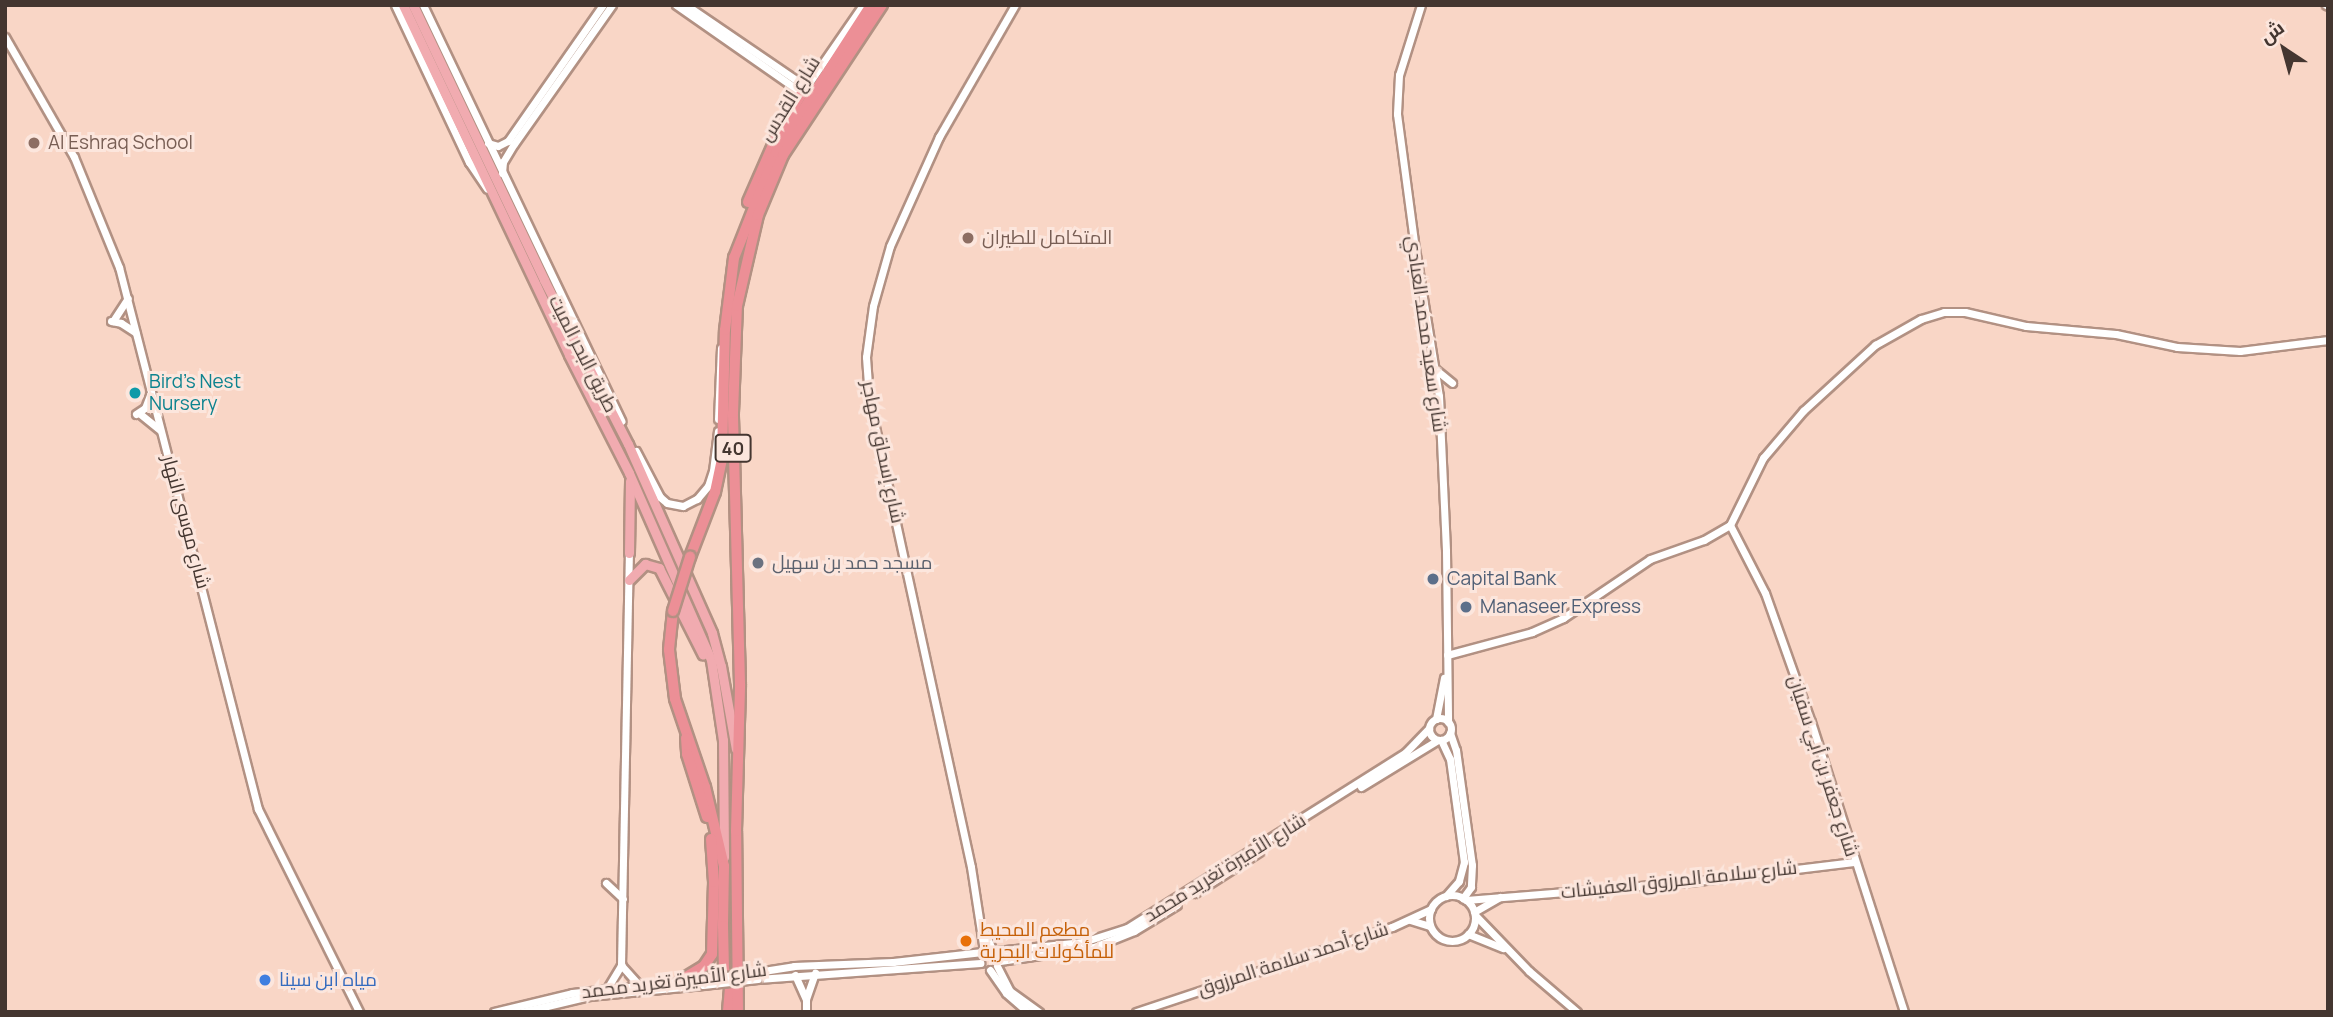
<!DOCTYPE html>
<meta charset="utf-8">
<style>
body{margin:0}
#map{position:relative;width:2333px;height:1017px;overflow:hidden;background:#f9d6c6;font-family:Manrope,Cairo,sans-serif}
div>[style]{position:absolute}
.roads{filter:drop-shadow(2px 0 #b29183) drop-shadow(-2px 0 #b29183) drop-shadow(0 2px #b29183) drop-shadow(0 -2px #b29183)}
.tertiary>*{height:7px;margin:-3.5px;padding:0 3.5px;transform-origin:3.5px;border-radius:3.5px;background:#fff}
.tertiary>.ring{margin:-3.5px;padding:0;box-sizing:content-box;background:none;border:7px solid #fff;border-radius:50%}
.primary>*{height:9px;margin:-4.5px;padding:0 4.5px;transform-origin:4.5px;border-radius:4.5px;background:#f1abb0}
.trunk>*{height:10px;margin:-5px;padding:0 5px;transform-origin:5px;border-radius:5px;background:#ec8f96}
.bridges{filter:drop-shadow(2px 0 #b29183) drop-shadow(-2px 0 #b29183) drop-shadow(0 2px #b29183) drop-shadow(0 -2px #b29183)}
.tertiary-bridge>*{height:7px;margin:-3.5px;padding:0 3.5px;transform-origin:3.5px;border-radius:3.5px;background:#fff}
.trunk-bridge>*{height:10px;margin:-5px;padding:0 5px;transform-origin:5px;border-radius:5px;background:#ec8f96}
.dots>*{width:19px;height:19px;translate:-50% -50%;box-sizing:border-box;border:4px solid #fce6dd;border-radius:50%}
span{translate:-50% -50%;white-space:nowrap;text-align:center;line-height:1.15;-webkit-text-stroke:6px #fce6dd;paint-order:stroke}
.shield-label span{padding:2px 5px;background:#fce6dd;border:2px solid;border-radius:5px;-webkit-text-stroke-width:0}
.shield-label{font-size:18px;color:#443630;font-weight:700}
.street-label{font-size:19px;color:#443630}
.education-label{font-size:19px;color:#785e54}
.left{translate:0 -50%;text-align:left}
.culture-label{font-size:19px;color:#0d838f}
.worship-label{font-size:19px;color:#5b616d}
.service-label{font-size:19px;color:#4e5e75}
.food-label{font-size:19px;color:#c56008}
.shop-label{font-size:19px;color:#366cbe}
.frame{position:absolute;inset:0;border:7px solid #443630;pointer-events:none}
.north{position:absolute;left:2249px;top:14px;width:70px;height:70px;-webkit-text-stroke:5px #fce6dd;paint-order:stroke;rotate:324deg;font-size:19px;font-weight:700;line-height:28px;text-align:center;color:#443630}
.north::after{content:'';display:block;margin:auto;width:24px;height:32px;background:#443630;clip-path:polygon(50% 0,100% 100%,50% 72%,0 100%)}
</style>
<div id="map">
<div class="roads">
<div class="tertiary">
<i style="left:395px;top:5px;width:174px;rotate:64.8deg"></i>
<i style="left:469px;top:162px;width:32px;rotate:56deg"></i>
<i style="left:423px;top:5px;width:461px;rotate:64.5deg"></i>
<i style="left:676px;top:5px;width:154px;rotate:34.9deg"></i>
<i style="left:802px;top:93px;width:107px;rotate:-55.3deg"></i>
<i style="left:686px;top:5px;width:145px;rotate:34.3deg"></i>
<i style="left:1421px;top:5px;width:73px;rotate:107.4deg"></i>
<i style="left:1399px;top:75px;width:39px;rotate:93deg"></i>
<i style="left:1397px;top:114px;width:129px;rotate:82.4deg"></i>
<i style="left:1414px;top:242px;width:156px;rotate:80.8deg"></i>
<i style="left:1439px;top:396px;width:155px;rotate:87.4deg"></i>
<i style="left:1446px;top:551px;width:171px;rotate:89.3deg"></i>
<i style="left:2326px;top:5px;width:2px;rotate:27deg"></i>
<i style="left:5px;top:37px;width:138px;rotate:60.1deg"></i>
<i style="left:74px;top:157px;width:119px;rotate:67.8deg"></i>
<i style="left:119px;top:267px;width:560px;rotate:75.62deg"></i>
<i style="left:258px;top:809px;width:227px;rotate:63.5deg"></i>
<i style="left:488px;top:143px;width:10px;rotate:17deg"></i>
<i style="left:498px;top:146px;width:11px;rotate:-27deg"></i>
<i style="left:508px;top:141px;width:166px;rotate:-55.1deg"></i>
<i style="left:502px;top:173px;width:11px;rotate:-85deg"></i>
<i style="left:503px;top:162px;width:21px;rotate:-59deg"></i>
<i style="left:514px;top:144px;width:170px;rotate:-54.8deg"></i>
<i style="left:111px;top:321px;width:10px;rotate:11deg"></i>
<i style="left:121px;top:323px;width:17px;rotate:33deg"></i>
<i style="left:113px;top:321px;width:27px;rotate:-57deg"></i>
<i style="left:1435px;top:369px;width:22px;rotate:39deg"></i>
<i style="left:139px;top:413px;width:27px;rotate:39deg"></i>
<i style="left:136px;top:414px;width:11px;rotate:-34deg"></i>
<i style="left:145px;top:408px;width:17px;rotate:-69deg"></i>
<i style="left:718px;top:419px;width:71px;rotate:-87.6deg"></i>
<i style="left:636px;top:451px;width:52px;rotate:62.4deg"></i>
<i style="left:660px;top:497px;width:9px;rotate:41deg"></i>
<i style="left:667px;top:503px;width:16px;rotate:11deg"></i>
<i style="left:683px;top:506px;width:16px;rotate:-27deg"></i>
<i style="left:697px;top:499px;width:17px;rotate:-50deg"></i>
<i style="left:708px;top:486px;width:16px;rotate:-72deg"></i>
<i style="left:713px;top:471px;width:40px;rotate:-82.9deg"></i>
<i style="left:1730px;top:525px;width:76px;rotate:62.8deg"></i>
<i style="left:1765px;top:593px;width:137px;rotate:70.4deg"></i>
<i style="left:1811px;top:722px;width:305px;rotate:72.2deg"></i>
<i style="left:1447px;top:655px;width:88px;rotate:-15.1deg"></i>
<i style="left:1532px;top:632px;width:34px;rotate:-24deg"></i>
<i style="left:1563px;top:618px;width:105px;rotate:-34.1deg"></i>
<i style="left:1650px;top:559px;width:57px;rotate:-19.4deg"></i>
<i style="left:1704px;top:540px;width:30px;rotate:-30deg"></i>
<i style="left:1730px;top:525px;width:75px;rotate:-63.8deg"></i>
<i style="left:1763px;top:458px;width:62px;rotate:-49.6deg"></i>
<i style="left:1803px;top:411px;width:98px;rotate:-42.5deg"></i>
<i style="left:1875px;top:345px;width:53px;rotate:-29.5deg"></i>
<i style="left:1921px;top:319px;width:24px;rotate:-17deg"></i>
<i style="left:1944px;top:312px;width:21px"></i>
<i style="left:1965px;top:312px;width:63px;rotate:12.9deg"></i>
<i style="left:2026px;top:326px;width:90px;rotate:5.1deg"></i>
<i style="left:2116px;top:334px;width:62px;rotate:12deg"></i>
<i style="left:2177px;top:347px;width:63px;rotate:3.6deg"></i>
<i style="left:2240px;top:351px;width:89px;rotate:-7.1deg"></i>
<i class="ring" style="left:1429px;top:718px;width:15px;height:15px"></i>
<i style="left:1436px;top:719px;width:42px;rotate:-79deg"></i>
<i style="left:1450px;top:733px;width:18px;rotate:71deg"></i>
<i style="left:1456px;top:750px;width:116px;rotate:82.1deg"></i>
<i style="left:1472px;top:865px;width:22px;rotate:93deg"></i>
<i style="left:1471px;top:887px;width:14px;rotate:126deg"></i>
<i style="left:1441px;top:740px;width:21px;rotate:65deg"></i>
<i style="left:1450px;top:759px;width:104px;rotate:82.3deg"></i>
<i style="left:1464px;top:862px;width:20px;rotate:105deg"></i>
<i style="left:1459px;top:881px;width:20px;rotate:131deg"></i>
<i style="left:1361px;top:787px;width:90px;rotate:-31.4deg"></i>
<i style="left:606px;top:883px;width:23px;rotate:43deg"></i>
<i style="left:1195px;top:893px;width:76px;rotate:-32.6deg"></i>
<i class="ring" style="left:1429px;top:895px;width:39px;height:39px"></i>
<i style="left:1466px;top:900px;width:224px;rotate:-4.6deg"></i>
<i style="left:1689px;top:882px;width:166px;rotate:-6.9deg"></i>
<i style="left:1474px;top:912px;width:30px;rotate:-30deg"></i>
<i style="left:1475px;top:915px;width:78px;rotate:46deg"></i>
<i style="left:1529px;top:971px;width:63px;rotate:40.5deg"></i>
<i style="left:1410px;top:920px;width:21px;rotate:17deg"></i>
<i style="left:984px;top:931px;width:20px;rotate:66deg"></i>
<i style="left:1468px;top:934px;width:38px;rotate:22deg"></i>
<i style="left:984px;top:951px;width:85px;rotate:-98.8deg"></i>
<i style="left:971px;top:867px;width:480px;rotate:-102.3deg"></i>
<i style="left:869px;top:398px;width:41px;rotate:-94.2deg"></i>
<i style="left:866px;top:357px;width:51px;rotate:-82.2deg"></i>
<i style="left:873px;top:306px;width:62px;rotate:-74.2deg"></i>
<i style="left:890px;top:246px;width:120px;rotate:-65.8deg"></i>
<i style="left:939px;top:137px;width:152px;rotate:-60.1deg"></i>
<i style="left:996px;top:951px;width:87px;rotate:-5.9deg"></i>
<i style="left:1083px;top:942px;width:46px;rotate:-17.7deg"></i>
<i style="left:1127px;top:928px;width:330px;rotate:-32.2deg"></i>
<i style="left:1406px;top:752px;width:33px;rotate:-46deg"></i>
<i style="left:1000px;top:961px;width:95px;rotate:-8.5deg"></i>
<i style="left:1094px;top:947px;width:43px;rotate:-21.8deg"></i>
<i style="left:1134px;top:931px;width:50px;rotate:-31.2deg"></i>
<i style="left:621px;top:965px;width:25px;rotate:48deg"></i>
<i style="left:997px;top:966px;width:28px;rotate:63deg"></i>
<i style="left:1010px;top:991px;width:36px;rotate:36deg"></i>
<i style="left:990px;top:970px;width:28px;rotate:55deg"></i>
<i style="left:1006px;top:993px;width:29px;rotate:41deg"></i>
<i style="left:757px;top:972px;width:37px;rotate:-9deg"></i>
<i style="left:794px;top:966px;width:99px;rotate:-2.3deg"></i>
<i style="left:893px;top:962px;width:90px;rotate:-6.4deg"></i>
<i style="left:795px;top:975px;width:27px;rotate:66deg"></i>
<i style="left:806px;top:1000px;width:12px;rotate:90deg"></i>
<i style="left:758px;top:979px;width:223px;rotate:-4.1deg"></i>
<i style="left:608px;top:987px;width:26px;rotate:-59deg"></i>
<i style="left:621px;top:965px;width:412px;rotate:-88.9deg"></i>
<i style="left:806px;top:999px;width:28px;rotate:-71deg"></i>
<i style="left:494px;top:1012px;width:80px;rotate:-13.7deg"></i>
<i style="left:572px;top:993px;width:132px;rotate:-6.1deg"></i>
<i style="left:522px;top:1012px;width:69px;rotate:-13.4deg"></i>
<i style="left:589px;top:996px;width:115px;rotate:-5.5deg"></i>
<i style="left:1136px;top:1012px;width:270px;rotate:-18.4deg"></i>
<i style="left:1392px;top:927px;width:43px;rotate:-24.8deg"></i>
</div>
<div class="primary">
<i style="left:403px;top:5px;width:387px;rotate:64.6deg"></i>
<i style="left:569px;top:355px;width:132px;rotate:63deg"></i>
<i style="left:629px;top:473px;width:204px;rotate:66.3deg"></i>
<i style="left:711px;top:660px;width:81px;rotate:81.5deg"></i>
<i style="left:723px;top:740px;width:117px;rotate:89.5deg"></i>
<i style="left:413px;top:5px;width:305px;rotate:64.5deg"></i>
<i style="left:544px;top:280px;width:184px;rotate:62.9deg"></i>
<i style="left:628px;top:444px;width:207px;rotate:66deg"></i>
<i style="left:712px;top:633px;width:34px;rotate:75deg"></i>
<i style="left:721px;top:666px;width:84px;rotate:79.8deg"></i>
<i style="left:629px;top:553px;width:72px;rotate:-89.2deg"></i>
<i style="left:629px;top:580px;width:23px;rotate:-45deg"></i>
<i style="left:645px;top:564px;width:15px;rotate:16deg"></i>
<i style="left:659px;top:568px;width:97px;rotate:63.2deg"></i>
</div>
<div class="trunk">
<i style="left:748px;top:202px;width:72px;rotate:-66.3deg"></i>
<i style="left:777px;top:136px;width:50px;rotate:-59.8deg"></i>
<i style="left:690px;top:557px;width:70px;rotate:-69deg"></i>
<i style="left:715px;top:492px;width:35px;rotate:-78deg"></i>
<i style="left:722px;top:458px;width:128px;rotate:-88.7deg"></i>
<i style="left:725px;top:330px;width:73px;rotate:-82.9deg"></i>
<i style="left:734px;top:258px;width:114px;rotate:-68.4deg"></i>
<i style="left:776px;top:152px;width:175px;rotate:-57.1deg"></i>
<i style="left:673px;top:611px;width:39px;rotate:96deg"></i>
<i style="left:669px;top:650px;width:49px;rotate:83deg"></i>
<i style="left:675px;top:699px;width:93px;rotate:71.2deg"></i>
<i style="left:705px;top:787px;width:81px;rotate:76.5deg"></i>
<i style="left:724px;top:866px;width:60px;rotate:91deg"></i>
<i style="left:723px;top:926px;width:43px;rotate:88.7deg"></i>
<i style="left:724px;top:969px;width:20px;rotate:72deg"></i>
<i style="left:730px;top:988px;width:24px;rotate:95deg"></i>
<i style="left:686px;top:738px;width:16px;rotate:86deg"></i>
<i style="left:687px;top:754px;width:66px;rotate:72.4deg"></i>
<i style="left:681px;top:980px;width:27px;rotate:-31deg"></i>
<i style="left:704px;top:966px;width:14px;rotate:-56deg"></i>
<i style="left:712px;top:954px;width:72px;rotate:-88.4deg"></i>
<i style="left:714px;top:882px;width:43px;rotate:-94deg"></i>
<i style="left:738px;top:1012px;width:181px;rotate:-90.6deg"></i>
<i style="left:736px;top:831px;width:147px;rotate:-88.4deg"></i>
<i style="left:740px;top:684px;width:271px;rotate:-91.5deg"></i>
<i style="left:733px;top:413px;width:107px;rotate:-87.9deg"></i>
<i style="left:737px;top:306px;width:93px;rotate:-77deg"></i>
<i style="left:758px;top:215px;width:65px;rotate:-67.4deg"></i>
<i style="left:783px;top:155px;width:180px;rotate:-56.6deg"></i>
</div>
</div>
<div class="bridges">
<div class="tertiary-bridge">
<i style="left:703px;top:979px;width:54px;rotate:-7.4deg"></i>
<i style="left:703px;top:985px;width:55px;rotate:-6.2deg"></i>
</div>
<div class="trunk-bridge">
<i style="left:673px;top:611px;width:57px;rotate:-72.5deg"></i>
</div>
</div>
<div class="dots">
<i style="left:34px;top:143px;background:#8d6e63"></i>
<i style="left:968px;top:238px;background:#8d6e63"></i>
<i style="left:135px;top:393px;background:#0f9aa8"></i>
<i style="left:758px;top:563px;background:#6b7280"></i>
<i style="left:1433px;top:579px;background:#5c6f8a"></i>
<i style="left:1466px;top:607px;background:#5c6f8a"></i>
<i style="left:966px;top:941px;background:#e8710a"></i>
<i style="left:265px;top:980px;background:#3f7fe0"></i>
</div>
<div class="shield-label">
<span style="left:733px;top:448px">40</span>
</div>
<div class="street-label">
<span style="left:790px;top:99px;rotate:-58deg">شارع القدس</span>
<span style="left:1426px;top:334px;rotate:82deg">شارع سعيد محمد العبادي</span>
<span style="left:583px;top:354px;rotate:63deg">طريق البحر الميت</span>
<span style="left:883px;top:452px;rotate:78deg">شارع إسحاق مهاجر</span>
<span style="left:186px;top:522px;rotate:75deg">شارع موسى النهار</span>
<span style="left:1823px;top:766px;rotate:72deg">شارع جعفر بن أبي سفيان</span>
<span style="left:1225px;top:868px;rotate:-32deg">شارع الأميرة تغريد محمد</span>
<span style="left:1679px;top:880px;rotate:-6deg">شارع سلامة المرزوق العفيشات</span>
<span style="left:1293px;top:959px;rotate:-18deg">شارع أحمد سلامة المرزوق</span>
<span style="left:674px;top:981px;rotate:-7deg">شارع الأميرة تغريد محمد</span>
</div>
<div class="education-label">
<span class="left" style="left:48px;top:143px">Al Eshraq School</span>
<span class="left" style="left:982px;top:238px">المتكامل للطيران</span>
</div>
<div class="culture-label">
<span class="left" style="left:149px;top:393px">Bird's Nest<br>Nursery</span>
</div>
<div class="worship-label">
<span class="left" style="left:772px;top:563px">مسجد حمد بن سهيل</span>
</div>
<div class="service-label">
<span class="left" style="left:1447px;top:579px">Capital Bank</span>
<span class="left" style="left:1480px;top:607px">Manaseer Express</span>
</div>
<div class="food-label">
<span class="left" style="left:980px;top:941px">مطعم المحيط<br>للمأكولات البحرية</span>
</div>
<div class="shop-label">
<span class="left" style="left:279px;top:980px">مياه ابن سينا</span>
</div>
<div class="frame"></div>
<div class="north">ش</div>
</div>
